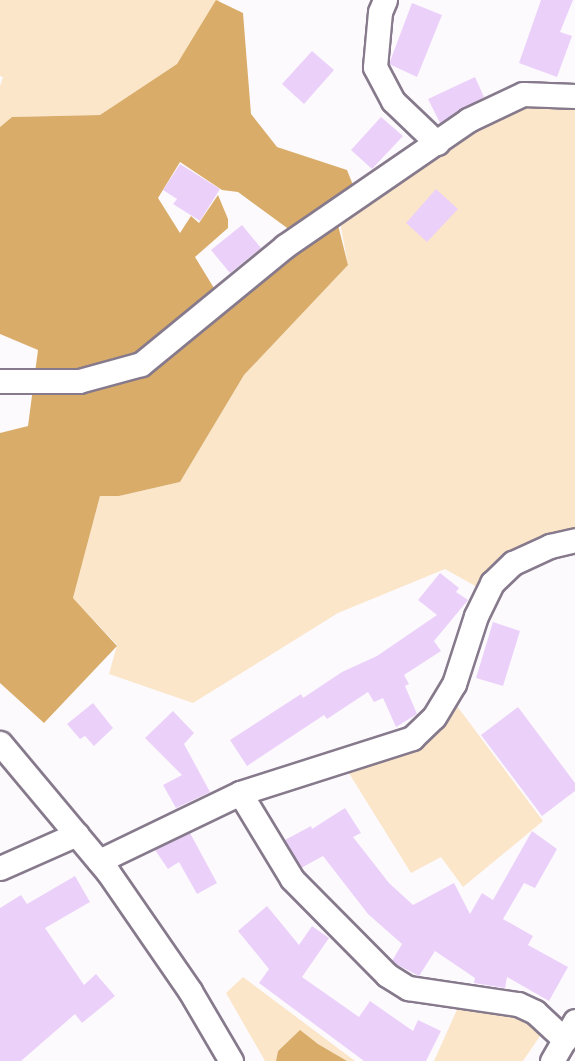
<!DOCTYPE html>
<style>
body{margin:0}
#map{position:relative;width:575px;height:1061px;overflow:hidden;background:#fdfafe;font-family:"Libre Baskerville",serif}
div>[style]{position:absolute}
.green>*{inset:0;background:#fbe6c9}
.forest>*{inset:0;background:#d9ad69}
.building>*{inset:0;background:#ebd1f9}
.roads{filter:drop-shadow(2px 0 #867a8c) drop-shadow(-2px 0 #867a8c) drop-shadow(0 2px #867a8c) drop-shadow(0 -2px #867a8c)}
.minor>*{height:23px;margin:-11.5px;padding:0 11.5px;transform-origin:11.5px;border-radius:11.5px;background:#fff}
span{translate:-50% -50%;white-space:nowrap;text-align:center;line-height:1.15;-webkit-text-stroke:6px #fdfafe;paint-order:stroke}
</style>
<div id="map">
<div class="green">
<i style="clip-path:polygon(0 0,220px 0,177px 64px,100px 115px,12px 117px,0 127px,0 86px,3px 77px,0 76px)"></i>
<i style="clip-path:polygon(523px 94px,575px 100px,575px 541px,517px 559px,486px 592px,445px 569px,338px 613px,193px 703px,109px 674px,117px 645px,73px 598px,100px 496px,119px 496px,180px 482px,244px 375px,348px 265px,339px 217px)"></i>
<i style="clip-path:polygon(457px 706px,543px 821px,463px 887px,441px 857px,411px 873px,347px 770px,428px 734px)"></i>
<i style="clip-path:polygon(243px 977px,355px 1061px,347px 1061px,298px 1032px,278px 1051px,276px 1061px,265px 1061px,226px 993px)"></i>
<i style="clip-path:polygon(460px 1003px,526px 1013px,542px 1033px,523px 1061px,434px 1061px)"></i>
</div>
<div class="forest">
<i style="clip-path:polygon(216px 0,243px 13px,251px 114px,277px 147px,347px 170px,355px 190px,294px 233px,238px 192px,222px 190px,180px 162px,158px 198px,180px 233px,191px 216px,199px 223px,218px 195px,228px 219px,228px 228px,195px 257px,217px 293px,335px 213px,348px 265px,244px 375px,180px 482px,119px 496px,100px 496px,73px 598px,117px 646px,44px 723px,0 683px,0 433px,28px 426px,38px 350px,0 334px,0 127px,12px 117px,100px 115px,177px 64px)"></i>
<i style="clip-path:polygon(300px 1030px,318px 1044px,347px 1061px,276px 1061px,278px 1051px)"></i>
</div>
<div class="building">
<i style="clip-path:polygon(541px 0,573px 0,560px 32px,572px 36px,557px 77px,519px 63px)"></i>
<i style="clip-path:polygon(412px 3px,442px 15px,417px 77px,389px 64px)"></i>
<i style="clip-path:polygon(312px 51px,334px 70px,304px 104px,282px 84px)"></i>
<i style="clip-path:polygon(475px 77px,484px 97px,440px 123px,428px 99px)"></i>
<i style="clip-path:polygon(381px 117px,403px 136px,372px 169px,351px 150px)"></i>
<i style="clip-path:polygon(180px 164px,220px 189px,200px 221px,173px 204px,177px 199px,163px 190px)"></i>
<i style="clip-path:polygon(436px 189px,458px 209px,427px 242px,406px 223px)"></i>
<i style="clip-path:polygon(242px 225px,261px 248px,230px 273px,211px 250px)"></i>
<i style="clip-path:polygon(440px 573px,459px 588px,456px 592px,468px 600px,434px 641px,441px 651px,404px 675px,409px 684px,405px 686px,417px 714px,396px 727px,383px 698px,374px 702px,368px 692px,327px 719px,324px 715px,247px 766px,230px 740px,301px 694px,303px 698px,342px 672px,377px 656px,437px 615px,418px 600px)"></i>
<i style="clip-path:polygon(493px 622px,520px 631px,503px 686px,476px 678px)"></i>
<i style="clip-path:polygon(93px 703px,113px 728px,94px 746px,85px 736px,80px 739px,67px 724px)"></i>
<i style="clip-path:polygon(518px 707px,575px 783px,575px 791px,542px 816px,481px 735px)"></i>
<i style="clip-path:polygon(173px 711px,194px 733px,184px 744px,210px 792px,176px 808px,163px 785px,182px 775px,145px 738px)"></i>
<i style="clip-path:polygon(345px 808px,361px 833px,353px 837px,389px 883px,413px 905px,454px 883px,470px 914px,482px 893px,493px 900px,532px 831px,557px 849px,535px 888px,524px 883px,503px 919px,533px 936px,528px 945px,568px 967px,549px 1001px,507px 977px,505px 988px,474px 983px,475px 978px,435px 951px,419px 976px,396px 964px,392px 961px,402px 944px,368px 914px,323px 856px,301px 868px,285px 840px,311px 826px,312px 829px)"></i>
<i style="clip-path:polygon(190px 833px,217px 883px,197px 894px,179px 862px,168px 869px,155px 850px)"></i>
<i style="clip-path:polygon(75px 876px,90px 902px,45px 928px,84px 985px,96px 974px,115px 996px,82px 1023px,75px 1014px,21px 1061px,0 1061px,0 908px,21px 895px,27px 904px)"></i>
<i style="clip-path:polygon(267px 906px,299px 945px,312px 926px,329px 938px,302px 977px,359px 1017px,370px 1001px,413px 1031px,418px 1020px,441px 1031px,426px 1061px,364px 1061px,259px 983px,269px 969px,238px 931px)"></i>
</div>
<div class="roads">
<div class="minor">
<i style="left:385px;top:0;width:13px;rotate:113deg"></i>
<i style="left:380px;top:12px;width:55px;rotate:95.2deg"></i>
<i style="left:375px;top:67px;width:38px;rotate:62deg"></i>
<i style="left:393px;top:101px;width:61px;rotate:43.7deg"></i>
<i style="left:0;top:381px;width:79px"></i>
<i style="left:79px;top:381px;width:64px;rotate:-15.3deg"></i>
<i style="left:141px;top:364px;width:186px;rotate:-39.3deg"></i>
<i style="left:285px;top:246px;width:222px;rotate:-34.5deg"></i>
<i style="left:468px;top:120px;width:61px;rotate:-25.3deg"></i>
<i style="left:523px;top:94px;width:52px;rotate:2.2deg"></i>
<i style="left:0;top:743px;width:168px;rotate:50.1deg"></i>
<i style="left:108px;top:872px;width:145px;rotate:55.4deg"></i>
<i style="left:190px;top:991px;width:81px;rotate:59.6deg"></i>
<i style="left:240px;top:793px;width:100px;rotate:58.8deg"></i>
<i style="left:292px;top:879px;width:135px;rotate:45.3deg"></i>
<i style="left:387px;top:975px;width:25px;rotate:32deg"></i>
<i style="left:408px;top:988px;width:111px;rotate:8.3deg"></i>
<i style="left:518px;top:1004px;width:19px;rotate:25deg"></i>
<i style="left:535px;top:1012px;width:41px;rotate:43deg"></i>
<i style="left:99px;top:861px;width:157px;rotate:-25.7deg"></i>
<i style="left:240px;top:793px;width:181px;rotate:-17.7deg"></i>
<i style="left:412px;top:738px;width:30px;rotate:-44deg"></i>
<i style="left:434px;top:717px;width:39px;rotate:-59deg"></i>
<i style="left:454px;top:684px;width:71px;rotate:-72.1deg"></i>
<i style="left:476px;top:616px;width:37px;rotate:-64deg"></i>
<i style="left:492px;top:583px;width:29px;rotate:-44deg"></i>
<i style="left:513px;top:563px;width:41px;rotate:-24.7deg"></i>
<i style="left:550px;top:546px;width:26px;rotate:-13deg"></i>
<i style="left:0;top:868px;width:84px;rotate:-23.8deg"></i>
<i style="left:552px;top:1061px;width:46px;rotate:-60.1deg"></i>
</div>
</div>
</div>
